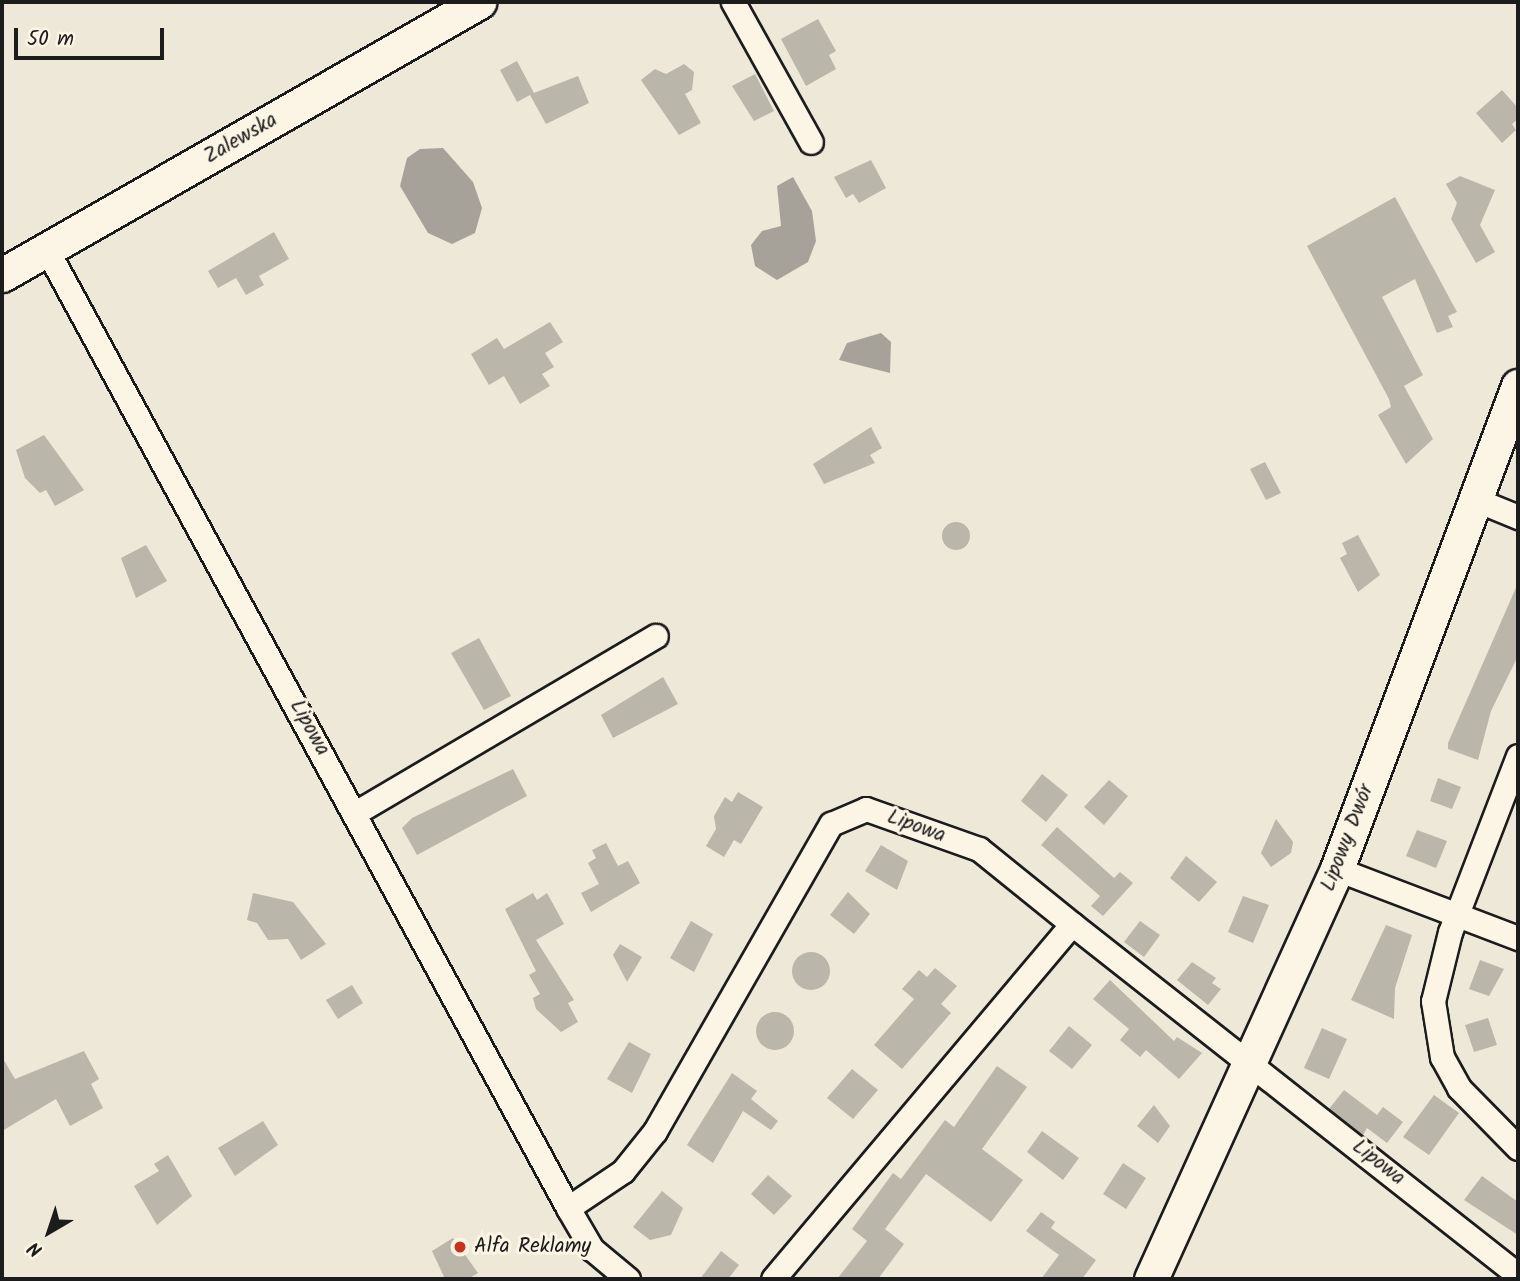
<!DOCTYPE html>
<meta charset="utf-8">
<style>
body{margin:0}
#map{position:relative;width:1520px;height:1281px;overflow:hidden;background:#eee8d9;font-family:Kalam,sans-serif}
div>[style]{position:absolute}
.water>*{inset:0;background:#a7a299}
.building>*{inset:0;background:#bab6aa}
.round{border-radius:50%}
.roads{filter:drop-shadow(2px 0 #1c1c1c) drop-shadow(-2px 0 #1c1c1c) drop-shadow(0 2px #1c1c1c) drop-shadow(0 -2px #1c1c1c)}
.street>*{height:23px;margin:-11.5px;padding:0 11.5px;transform-origin:11.5px;border-radius:11.5px;background:#fcf5e5}
.secondary>*{height:33px;margin:-16.5px;padding:0 16.5px;transform-origin:16.5px;border-radius:16.5px;background:#fcf5e5}
.dots>*{width:19px;height:19px;translate:-50% -50%;box-sizing:border-box;border:4px solid #fcf5e5;border-radius:50%}
span{translate:-50% -50%;white-space:nowrap;text-align:center;line-height:1.15;-webkit-text-stroke:6px #fcf5e5;paint-order:stroke}
.street-label{font-size:21px;color:#1c1c1c}
.poi-label{font-size:21px;color:#1c1c1c}
.left{translate:0 -50%;text-align:left}
.frame{position:absolute;inset:0;border:4px solid #1c1c1c;pointer-events:none}
.north{position:absolute;left:14px;top:1197px;width:70px;height:70px;-webkit-text-stroke:5px #fcf5e5;paint-order:stroke;rotate:219deg;font-size:19px;font-weight:700;line-height:28px;text-align:center;color:#1c1c1c}
.north::after{content:'';display:block;margin:auto;width:24px;height:32px;background:#1c1c1c;clip-path:polygon(50% 0,100% 100%,50% 72%,0 100%)}
.scale{position:absolute;left:14px;top:28px;width:150px;height:32px;box-sizing:border-box;border:4px solid #1c1c1c;border-top:0;padding-left:9px;font-size:21px;line-height:24px;white-space:nowrap;color:#1c1c1c;-webkit-text-stroke:5px #fcf5e5;paint-order:stroke}
</style>
<div id="map">
<div class="water">
<i style="clip-path:polygon(443px 148px,473px 182px,482px 208px,475px 233px,452px 244px,428px 233px,400px 186px,407px 158px,420px 149px)"></i>
<i style="clip-path:polygon(793px 177px,812px 211px,816px 241px,808px 262px,777px 280px,755px 266px,751px 245px,762px 231px,781px 226px,777px 186px)"></i>
<i style="clip-path:polygon(881px 333px,891px 342px,890px 373px,839px 360px,847px 343px)"></i>
</div>
<div class="building">
<i style="clip-path:polygon(818px 19px,836px 51px,829px 55px,836px 69px,806px 86px,781px 39px)"></i>
<i style="clip-path:polygon(517px 61px,534px 93px,578px 76px,589px 103px,546px 124px,530px 95px,517px 102px,500px 70px)"></i>
<i style="clip-path:polygon(684px 64px,694px 72px,692px 90px,685px 94px,701px 123px,679px 135px,641px 80px,655px 69px,666px 74px)"></i>
<i style="clip-path:polygon(755px 74px,774px 111px,754px 121px,732px 86px)"></i>
<i style="clip-path:polygon(1502px 90px,1518px 108px,1518px 119px,1512px 124px,1516px 130px,1502px 143px,1476px 113px)"></i>
<i style="clip-path:polygon(871px 160px,886px 188px,859px 203px,853px 194px,846px 198px,834px 177px)"></i>
<i style="clip-path:polygon(1460px 176px,1495px 190px,1480px 225px,1495px 252px,1476px 263px,1451px 219px,1457px 203px,1446px 184px)"></i>
<i style="clip-path:polygon(1395px 197px,1457px 312px,1448px 316px,1453px 327px,1437px 333px,1415px 279px,1382px 297px,1423px 375px,1404px 386px,1433px 439px,1406px 464px,1378px 415px,1391px 407px,1389px 399px,1307px 246px)"></i>
<i style="clip-path:polygon(274px 232px,289px 259px,259px 276px,264px 285px,246px 295px,236px 278px,218px 288px,208px 271px)"></i>
<i style="clip-path:polygon(550px 322px,563px 342px,545px 353px,554px 367px,542px 374px,550px 386px,520px 404px,504px 376px,489px 385px,471px 354px,497px 338px,504px 349px)"></i>
<i style="clip-path:polygon(871px 427px,882px 448px,870px 455px,875px 463px,824px 484px,813px 464px)"></i>
<i style="clip-path:polygon(44px 435px,84px 490px,55px 506px,46px 490px,40px 493px,25px 478px,16px 450px)"></i>
<i style="clip-path:polygon(1265px 462px,1281px 493px,1266px 500px,1250px 469px)"></i>
<i class="round" style="left:942px;top:522px;width:28px;height:28px"></i>
<i style="clip-path:polygon(1358px 535px,1380px 575px,1358px 592px,1340px 558px,1347px 554px,1342px 543px)"></i>
<i style="clip-path:polygon(146px 545px,167px 581px,136px 598px,121px 558px)"></i>
<i style="clip-path:polygon(1518px 583px,1518px 656px,1491px 711px,1478px 760px,1448px 749px,1448px 743px)"></i>
<i style="clip-path:polygon(479px 638px,511px 696px,484px 710px,451px 653px)"></i>
<i style="clip-path:polygon(663px 677px,678px 704px,613px 738px,601px 715px)"></i>
<i style="clip-path:polygon(513px 769px,527px 796px,417px 855px,402px 828px,412px 818px)"></i>
<i style="clip-path:polygon(1042px 774px,1068px 795px,1046px 822px,1021px 801px)"></i>
<i style="clip-path:polygon(1438px 778px,1461px 787px,1452px 809px,1430px 801px)"></i>
<i style="clip-path:polygon(1109px 780px,1128px 796px,1104px 825px,1084px 807px)"></i>
<i style="clip-path:polygon(738px 792px,763px 807px,741px 844px,734px 840px,724px 857px,706px 846px,716px 829px,714px 816px,725px 797px,732px 802px)"></i>
<i style="clip-path:polygon(1276px 819px,1293px 842px,1291px 853px,1271px 867px,1261px 853px)"></i>
<i style="clip-path:polygon(1057px 827px,1114px 878px,1120px 872px,1133px 883px,1103px 916px,1091px 906px,1100px 896px,1041px 845px)"></i>
<i style="clip-path:polygon(1417px 830px,1447px 841px,1436px 868px,1406px 856px)"></i>
<i style="clip-path:polygon(606px 843px,618px 866px,628px 861px,640px 883px,591px 912px,581px 893px,599px 884px,588px 863px,596px 858px,592px 850px)"></i>
<i style="clip-path:polygon(881px 845px,908px 861px,897px 890px,865px 871px)"></i>
<i style="clip-path:polygon(1186px 856px,1217px 882px,1199px 902px,1170px 878px)"></i>
<i style="clip-path:polygon(848px 892px,870px 914px,854px 934px,830px 915px)"></i>
<i style="clip-path:polygon(253px 893px,293px 902px,326px 944px,301px 960px,288px 939px,268px 940px,257px 923px,247px 920px)"></i>
<i style="clip-path:polygon(533px 893px,537px 900px,547px 893px,564px 924px,536px 940px,574px 1000px,568px 1003px,578px 1022px,561px 1032px,536px 1009px,533px 998px,540px 994px,529px 975px,536px 971px,505px 909px)"></i>
<i style="clip-path:polygon(1243px 896px,1269px 905px,1253px 943px,1228px 932px)"></i>
<i style="clip-path:polygon(691px 921px,713px 934px,694px 972px,670px 958px)"></i>
<i style="clip-path:polygon(1140px 921px,1160px 935px,1144px 957px,1124px 942px)"></i>
<i style="clip-path:polygon(1386px 925px,1412px 935px,1395px 988px,1394px 1019px,1351px 1000px)"></i>
<i style="clip-path:polygon(620px 944px,642px 957px,627px 982px,613px 955px)"></i>
<i class="round" style="left:792px;top:952px;width:38px;height:38px"></i>
<i style="clip-path:polygon(1480px 960px,1504px 969px,1489px 996px,1469px 989px)"></i>
<i style="clip-path:polygon(1192px 962px,1216px 978px,1212px 983px,1221px 989px,1208px 1005px,1177px 980px)"></i>
<i style="clip-path:polygon(935px 968px,957px 986px,941px 1004px,951px 1013px,902px 1069px,874px 1045px,914px 999px,902px 989px,919px 970px,927px 977px)"></i>
<i style="clip-path:polygon(1110px 980px,1174px 1041px,1177px 1037px,1202px 1053px,1179px 1079px,1146px 1050px,1140px 1057px,1120px 1040px,1129px 1029px,1093px 999px)"></i>
<i style="clip-path:polygon(352px 985px,363px 1003px,338px 1019px,326px 1000px)"></i>
<i class="round" style="left:756px;top:1012px;width:38px;height:38px"></i>
<i style="clip-path:polygon(1488px 1018px,1497px 1045px,1474px 1052px,1465px 1025px)"></i>
<i style="clip-path:polygon(1069px 1026px,1092px 1045px,1072px 1069px,1049px 1051px)"></i>
<i style="clip-path:polygon(1322px 1028px,1347px 1039px,1329px 1079px,1304px 1068px)"></i>
<i style="clip-path:polygon(629px 1042px,651px 1054px,632px 1093px,607px 1079px)"></i>
<i style="clip-path:polygon(84px 1051px,99px 1079px,91px 1084px,103px 1108px,70px 1126px,56px 1099px,2px 1131px,2px 1057px,15px 1079px)"></i>
<i style="clip-path:polygon(997px 1066px,1027px 1087px,982px 1149px,1023px 1180px,991px 1222px,926px 1174px,885px 1229px,904px 1244px,878px 1279px,837px 1279px,867px 1241px,852px 1229px,893px 1173px,901px 1179px,945px 1120px,954px 1127px)"></i>
<i style="clip-path:polygon(852px 1069px,878px 1090px,853px 1119px,827px 1098px)"></i>
<i style="clip-path:polygon(732px 1073px,757px 1091px,751px 1099px,778px 1121px,771px 1130px,743px 1111px,713px 1163px,687px 1145px)"></i>
<i style="clip-path:polygon(1344px 1090px,1377px 1115px,1383px 1107px,1403px 1122px,1387px 1143px,1367px 1128px,1363px 1135px,1329px 1109px)"></i>
<i style="clip-path:polygon(1434px 1095px,1459px 1113px,1429px 1155px,1403px 1137px)"></i>
<i style="clip-path:polygon(1154px 1105px,1170px 1126px,1158px 1143px,1137px 1126px)"></i>
<i style="clip-path:polygon(263px 1121px,278px 1145px,235px 1176px,218px 1148px)"></i>
<i style="clip-path:polygon(1042px 1131px,1079px 1158px,1063px 1180px,1027px 1152px)"></i>
<i style="clip-path:polygon(168px 1155px,192px 1196px,157px 1225px,134px 1186px,159px 1171px,154px 1164px)"></i>
<i style="clip-path:polygon(1123px 1163px,1146px 1178px,1126px 1209px,1103px 1194px)"></i>
<i style="clip-path:polygon(768px 1175px,792px 1196px,774px 1215px,751px 1194px)"></i>
<i style="clip-path:polygon(1482px 1176px,1518px 1202px,1518px 1235px,1464px 1200px)"></i>
<i style="clip-path:polygon(662px 1191px,683px 1208px,671px 1235px,650px 1240px,633px 1227px)"></i>
<i style="clip-path:polygon(1041px 1212px,1055px 1222px,1051px 1228px,1096px 1260px,1082px 1279px,1041px 1279px,1059px 1255px,1026px 1231px)"></i>
<i style="clip-path:polygon(453px 1238px,478px 1273px,468px 1279px,445px 1279px,432px 1251px)"></i>
<i style="clip-path:polygon(721px 1251px,739px 1265px,728px 1279px,700px 1279px)"></i>
</div>
<div class="roads">
<div class="street">
<i style="left:733px;top:2px;width:160px;rotate:60.9deg"></i>
<i style="left:47px;top:250px;width:1091px;rotate:61.46deg"></i>
<i style="left:568px;top:1208px;width:48px;rotate:59.7deg"></i>
<i style="left:592px;top:1249px;width:47px;rotate:39.8deg"></i>
<i style="left:1474px;top:499px;width:48px;rotate:22.2deg"></i>
<i style="left:1518px;top:756px;width:189px;rotate:111.1deg"></i>
<i style="left:1450px;top:932px;width:71px;rotate:103.8deg"></i>
<i style="left:1433px;top:1001px;width:57px;rotate:80.9deg"></i>
<i style="left:1442px;top:1057px;width:35px;rotate:61deg"></i>
<i style="left:1459px;top:1088px;width:84px;rotate:45.5deg"></i>
<i style="left:355px;top:813px;width:349px;rotate:-30.5deg"></i>
<i style="left:1337px;top:869px;width:194px;rotate:20.9deg"></i>
<i style="left:568px;top:1208px;width:66px;rotate:-33.9deg"></i>
<i style="left:623px;top:1171px;width:51px;rotate:-51.3deg"></i>
<i style="left:655px;top:1131px;width:354px;rotate:-60.2deg"></i>
<i style="left:831px;top:824px;width:38px;rotate:-23deg"></i>
<i style="left:866px;top:809px;width:120px;rotate:19.5deg"></i>
<i style="left:979px;top:849px;width:119px;rotate:38.9deg"></i>
<i style="left:773px;top:1279px;width:464px;rotate:-49.9deg"></i>
<i style="left:1072px;top:924px;width:568px;rotate:38.2deg"></i>
</div>
<div class="secondary">
<i style="left:2px;top:275px;width:550px;rotate:-29.78deg"></i>
<i style="left:1151px;top:1279px;width:450px;rotate:-65.6deg"></i>
<i style="left:1337px;top:869px;width:516px;rotate:-69.46deg"></i>
</div>
</div>
<div class="dots">
<i style="left:460px;top:1247px;background:#c8321e"></i>
</div>
<div class="street-label">
<span style="left:241px;top:139px;rotate:-30deg">Zalewska</span>
<span style="left:309px;top:728px;rotate:61deg">Lipowa</span>
<span style="left:916px;top:827px;rotate:20deg">Lipowa</span>
<span style="left:1348px;top:838px;rotate:-69deg">Lipowy Dwór</span>
<span style="left:1378px;top:1163px;rotate:38deg">Lipowa</span>
</div>
<div class="poi-label">
<span class="left" style="left:474px;top:1247px">Alfa Reklamy</span>
</div>
<div class="frame"></div>
<div class="north">N</div>
<div class="scale">50 m</div>
</div>
